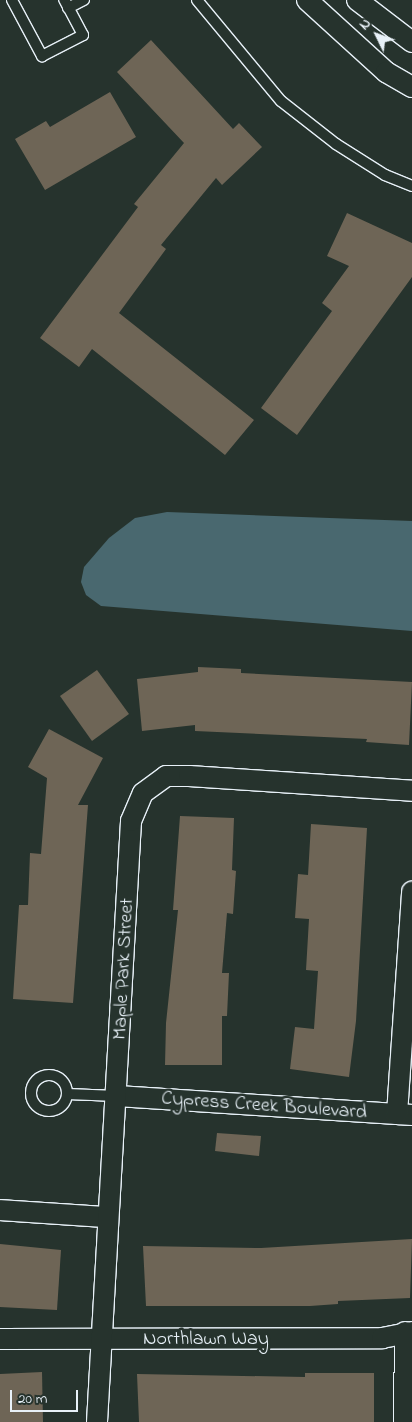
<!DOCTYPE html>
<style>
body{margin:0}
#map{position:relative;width:412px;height:1422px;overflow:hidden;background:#26332d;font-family:"Indie Flower",sans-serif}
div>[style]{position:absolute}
.water>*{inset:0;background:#49686f}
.building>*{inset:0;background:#6e6556}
.roads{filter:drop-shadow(1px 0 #e8f1f8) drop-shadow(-1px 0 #e8f1f8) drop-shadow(0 1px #e8f1f8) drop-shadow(0 -1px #e8f1f8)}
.service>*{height:10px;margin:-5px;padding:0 5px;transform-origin:5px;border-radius:5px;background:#26332d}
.service>.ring{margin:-5px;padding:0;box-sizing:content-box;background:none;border:10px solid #26332d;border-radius:50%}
.minor>*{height:20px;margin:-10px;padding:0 10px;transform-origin:10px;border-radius:10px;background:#26332d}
span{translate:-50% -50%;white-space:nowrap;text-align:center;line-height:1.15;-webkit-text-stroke:5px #26332d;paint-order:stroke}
.street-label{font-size:20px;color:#e8f1f8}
.north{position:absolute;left:352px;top:10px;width:50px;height:50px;-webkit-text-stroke:4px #26332d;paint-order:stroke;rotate:312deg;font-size:14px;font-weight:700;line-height:20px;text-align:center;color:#e8f1f8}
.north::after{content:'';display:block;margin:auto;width:18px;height:22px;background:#e8f1f8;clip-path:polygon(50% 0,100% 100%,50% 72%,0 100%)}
.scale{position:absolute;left:10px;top:1390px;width:68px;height:22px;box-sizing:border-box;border:2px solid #e8f1f8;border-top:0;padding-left:6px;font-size:15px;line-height:18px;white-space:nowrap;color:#e8f1f8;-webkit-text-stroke:4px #26332d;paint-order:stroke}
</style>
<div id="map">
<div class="water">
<i style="clip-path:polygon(167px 512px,412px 521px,412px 631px,101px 606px,86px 595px,81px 582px,84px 567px,109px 538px,135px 518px)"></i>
</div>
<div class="building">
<i style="clip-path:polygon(151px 40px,233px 129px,239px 123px,262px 147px,222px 185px,216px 178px,161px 245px,166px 249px,119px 313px,254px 420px,225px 455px,92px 349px,79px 367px,40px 338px,138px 207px,134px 204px,184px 143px,117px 72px)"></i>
<i style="clip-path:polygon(110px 92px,136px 137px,45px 190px,15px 139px,46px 121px,50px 127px)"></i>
<i style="clip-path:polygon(347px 213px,412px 243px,412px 277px,297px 435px,261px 408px,332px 311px,322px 303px,349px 266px,327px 256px)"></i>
<i style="clip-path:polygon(198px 667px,241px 669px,241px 673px,412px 682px,409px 745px,366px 742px,367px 739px,195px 731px,195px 725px,142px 731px,137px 679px,198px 672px)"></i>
<i style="clip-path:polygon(97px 670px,129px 714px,92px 741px,60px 696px)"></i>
<i style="clip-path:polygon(49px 729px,103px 758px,78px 805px,88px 805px,73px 1003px,13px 999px,19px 905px,28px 905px,30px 853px,41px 854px,47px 778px,28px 767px)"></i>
<i style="clip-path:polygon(180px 816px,234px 818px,232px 870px,236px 871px,233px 914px,227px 913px,222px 973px,229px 973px,227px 1016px,222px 1016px,222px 1065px,165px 1065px,166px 1023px,178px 910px,173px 910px)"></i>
<i style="clip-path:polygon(311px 824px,367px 828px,356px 1021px,349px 1077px,290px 1069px,295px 1027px,314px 1029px,318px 971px,306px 970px,309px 919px,295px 918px,298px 874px,308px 875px)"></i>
<i style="clip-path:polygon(217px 1133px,261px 1136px,259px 1156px,215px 1151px)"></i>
<i style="clip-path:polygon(412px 1239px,410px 1298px,338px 1301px,338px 1304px,310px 1306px,146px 1306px,143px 1246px,261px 1248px)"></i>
<i style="clip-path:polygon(0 1244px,61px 1250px,57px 1310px,0 1307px)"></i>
<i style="clip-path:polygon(42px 1372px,43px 1422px,0 1422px,0 1374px)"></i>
<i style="clip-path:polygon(305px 1373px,374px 1373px,374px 1422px,139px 1422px,137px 1374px,305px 1377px)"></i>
</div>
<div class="roads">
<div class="service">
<i style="left:12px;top:0;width:64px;rotate:61.8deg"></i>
<i style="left:42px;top:56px;width:46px;rotate:-27.1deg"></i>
<i style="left:83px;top:35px;width:40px;rotate:-118deg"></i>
<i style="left:197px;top:0;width:131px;rotate:50.3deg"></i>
<i style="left:281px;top:101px;width:70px;rotate:38deg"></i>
<i style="left:336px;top:144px;width:58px;rotate:32.3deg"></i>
<i style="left:385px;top:175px;width:29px;rotate:22deg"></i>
<i style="left:68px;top:8px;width:18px;rotate:-27deg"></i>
<i class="ring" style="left:31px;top:1075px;width:26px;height:26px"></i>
<i style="left:67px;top:1094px;width:50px;rotate:2.3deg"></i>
</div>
<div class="minor">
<i style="left:307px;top:0;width:107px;rotate:42.3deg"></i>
<i style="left:386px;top:72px;width:30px;rotate:30deg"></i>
<i style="left:357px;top:0;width:69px;rotate:37.4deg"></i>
<i style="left:117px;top:1096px;width:296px;rotate:3.7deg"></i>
<i style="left:397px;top:1114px;width:223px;rotate:-86.1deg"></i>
<i style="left:0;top:1210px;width:106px;rotate:3.8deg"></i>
<i style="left:0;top:1339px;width:382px;rotate:-0.1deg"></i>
<i style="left:382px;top:1338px;width:31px;rotate:-11deg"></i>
<i style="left:97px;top:1422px;width:602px;rotate:-86.76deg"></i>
<i style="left:131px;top:821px;width:30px;rotate:-67deg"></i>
<i style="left:143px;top:793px;width:29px;rotate:-36deg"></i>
<i style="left:166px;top:776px;width:23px"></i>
<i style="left:189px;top:776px;width:224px;rotate:3.8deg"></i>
<i style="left:404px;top:1422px;width:90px;rotate:-89.4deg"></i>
</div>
</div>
<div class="street-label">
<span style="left:124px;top:969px;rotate:-87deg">Maple Park Street</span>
<span style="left:264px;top:1106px;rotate:4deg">Cypress Creek Boulevard</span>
<span style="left:206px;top:1339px">Northlawn Way</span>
</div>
<div class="north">N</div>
<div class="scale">20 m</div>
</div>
